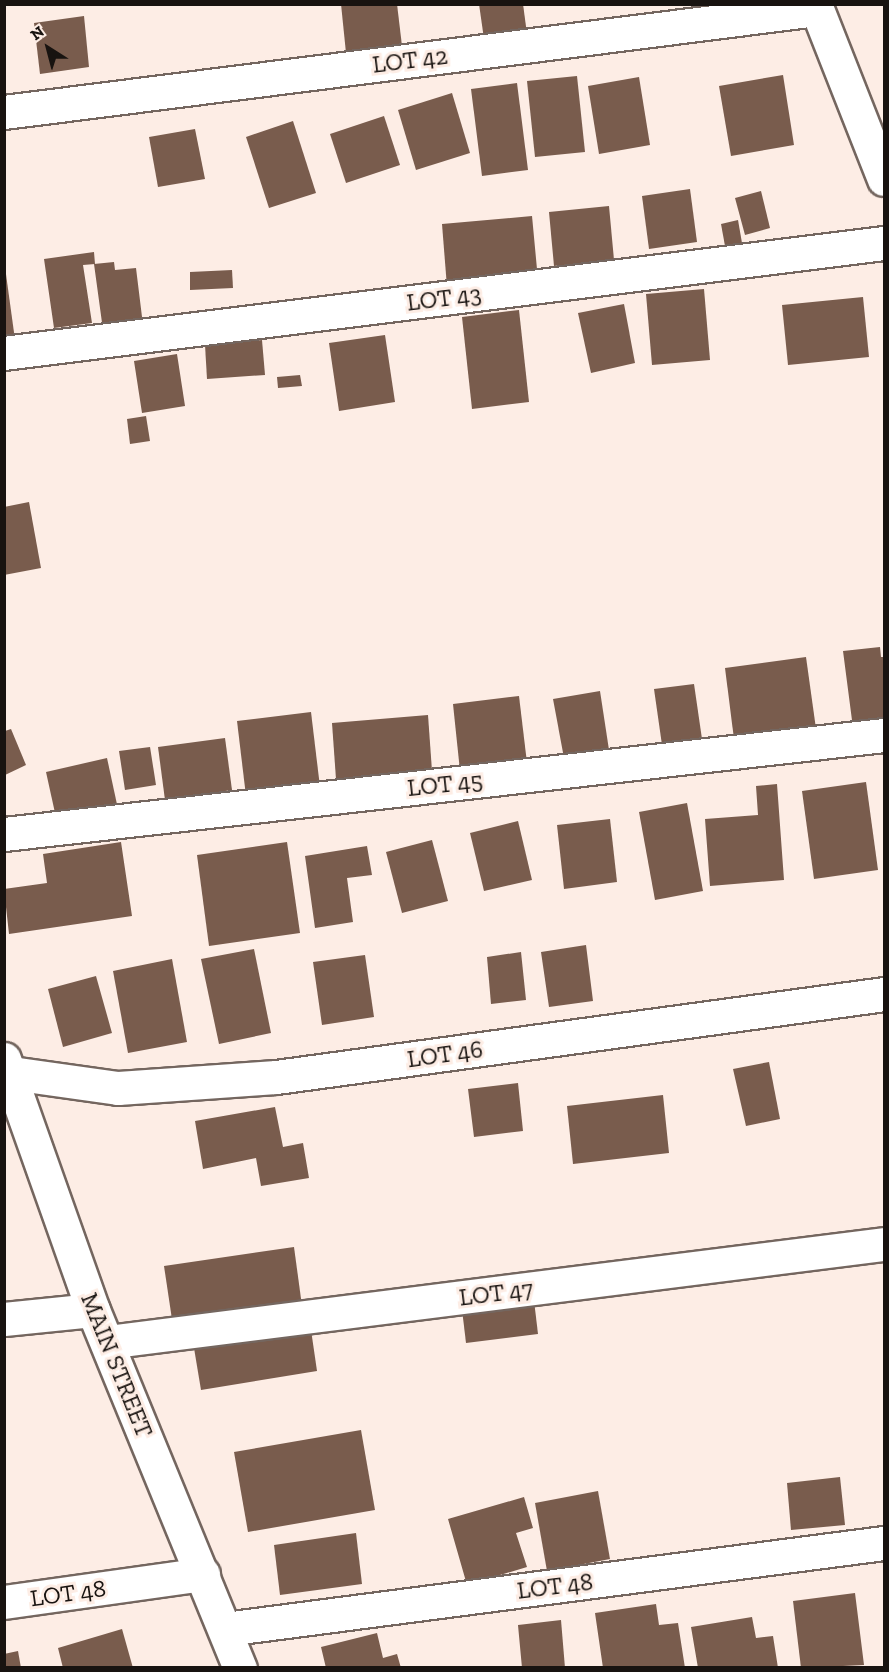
<!DOCTYPE html>
<style>
body{margin:0}
#map{position:relative;width:889px;height:1672px;overflow:hidden;background:#fdede5;font-family:"Zilla Slab",serif}
div>[style]{position:absolute}
.building>*{inset:0;background:#795c4d}
.roads{filter:drop-shadow(2px 0 #74665f) drop-shadow(-2px 0 #74665f) drop-shadow(0 2px #74665f) drop-shadow(0 -2px #74665f)}
.minor>*{height:33px;margin:-16.5px;padding:0 16.5px;transform-origin:16.5px;border-radius:16.5px;background:#fff}
.tertiary>*{height:33px;margin:-16.5px;padding:0 16.5px;transform-origin:16.5px;border-radius:16.5px;background:#fff}
span{translate:-50% -50%;white-space:nowrap;text-align:center;line-height:1.15;-webkit-text-stroke:6px #fdede5;paint-order:stroke}
.street-label{font-size:24px;color:#181310}
.frame{position:absolute;inset:0;border:6px solid #181310;pointer-events:none}
.north{position:absolute;left:18px;top:18px;width:60px;height:60px;-webkit-text-stroke:4px #fdede5;paint-order:stroke;rotate:324deg;font-size:16px;font-weight:700;line-height:24px;text-align:center;color:#181310}
.north::after{content:'';display:block;margin:auto;width:21px;height:27px;background:#181310;clip-path:polygon(50% 0,100% 100%,50% 72%,0 100%)}
</style>
<div id="map">
<div class="building">
<i style="clip-path:polygon(341px 4px,397px 4px,402px 46px,346px 53px)"></i>
<i style="clip-path:polygon(479px 4px,523px 4px,527px 34px,484px 39px)"></i>
<i style="clip-path:polygon(84px 16px,89px 67px,40px 74px,34px 23px)"></i>
<i style="clip-path:polygon(783px 75px,794px 145px,731px 156px,719px 86px)"></i>
<i style="clip-path:polygon(577px 76px,585px 152px,535px 157px,527px 81px)"></i>
<i style="clip-path:polygon(639px 77px,650px 145px,599px 154px,588px 86px)"></i>
<i style="clip-path:polygon(517px 83px,528px 170px,482px 176px,471px 89px)"></i>
<i style="clip-path:polygon(452px 93px,470px 153px,416px 170px,398px 110px)"></i>
<i style="clip-path:polygon(384px 116px,400px 165px,346px 183px,330px 134px)"></i>
<i style="clip-path:polygon(293px 121px,316px 193px,269px 208px,246px 137px)"></i>
<i style="clip-path:polygon(195px 129px,205px 179px,158px 187px,149px 137px)"></i>
<i style="clip-path:polygon(690px 189px,697px 242px,649px 249px,642px 196px)"></i>
<i style="clip-path:polygon(761px 191px,770px 228px,745px 235px,735px 198px)"></i>
<i style="clip-path:polygon(609px 206px,614px 260px,554px 266px,549px 212px)"></i>
<i style="clip-path:polygon(532px 216px,538px 280px,447px 287px,442px 224px)"></i>
<i style="clip-path:polygon(738px 220px,742px 243px,725px 246px,721px 224px)"></i>
<i style="clip-path:polygon(94px 252px,95px 264px,83px 265px,92px 323px,54px 328px,44px 259px)"></i>
<i style="clip-path:polygon(114px 262px,115px 270px,136px 268px,143px 325px,103px 330px,94px 264px)"></i>
<i style="clip-path:polygon(5px 267px,16px 347px,5px 348px)"></i>
<i style="clip-path:polygon(232px 270px,233px 288px,190px 290px,190px 272px)"></i>
<i style="clip-path:polygon(704px 289px,710px 360px,652px 365px,646px 294px)"></i>
<i style="clip-path:polygon(863px 297px,869px 357px,788px 365px,782px 305px)"></i>
<i style="clip-path:polygon(624px 304px,635px 363px,591px 373px,578px 313px)"></i>
<i style="clip-path:polygon(519px 310px,529px 402px,472px 409px,462px 317px)"></i>
<i style="clip-path:polygon(385px 335px,395px 402px,339px 411px,329px 343px)"></i>
<i style="clip-path:polygon(262px 340px,265px 375px,207px 379px,205px 345px)"></i>
<i style="clip-path:polygon(177px 354px,185px 406px,142px 413px,134px 361px)"></i>
<i style="clip-path:polygon(300px 375px,302px 386px,278px 388px,277px 377px)"></i>
<i style="clip-path:polygon(146px 416px,150px 441px,130px 444px,127px 419px)"></i>
<i style="clip-path:polygon(29px 502px,41px 568px,4px 575px,4px 507px)"></i>
<i style="clip-path:polygon(880px 647px,881px 657px,884px 657px,884px 724px,853px 728px,843px 651px)"></i>
<i style="clip-path:polygon(806px 657px,817px 736px,735px 747px,725px 668px)"></i>
<i style="clip-path:polygon(694px 684px,702px 739px,662px 745px,654px 689px)"></i>
<i style="clip-path:polygon(600px 691px,609px 750px,564px 758px,553px 699px)"></i>
<i style="clip-path:polygon(519px 696px,527px 763px,460px 771px,453px 704px)"></i>
<i style="clip-path:polygon(311px 712px,320px 787px,246px 796px,237px 721px)"></i>
<i style="clip-path:polygon(428px 715px,432px 771px,336px 779px,332px 723px)"></i>
<i style="clip-path:polygon(11px 729px,26px 765px,5px 775px,5px 731px)"></i>
<i style="clip-path:polygon(225px 738px,232px 790px,165px 800px,158px 747px)"></i>
<i style="clip-path:polygon(150px 747px,156px 785px,125px 790px,119px 751px)"></i>
<i style="clip-path:polygon(107px 758px,118px 809px,57px 822px,46px 772px)"></i>
<i style="clip-path:polygon(866px 782px,878px 870px,814px 879px,802px 791px)"></i>
<i style="clip-path:polygon(777px 784px,784px 880px,710px 886px,705px 819px,758px 815px,756px 786px)"></i>
<i style="clip-path:polygon(687px 803px,703px 891px,655px 900px,639px 812px)"></i>
<i style="clip-path:polygon(610px 819px,617px 882px,564px 889px,557px 825px)"></i>
<i style="clip-path:polygon(518px 821px,532px 880px,484px 891px,470px 833px)"></i>
<i style="clip-path:polygon(432px 840px,448px 901px,402px 913px,386px 852px)"></i>
<i style="clip-path:polygon(121px 842px,132px 916px,9px 934px,4px 889px,47px 883px,43px 854px)"></i>
<i style="clip-path:polygon(287px 842px,300px 933px,209px 946px,197px 855px)"></i>
<i style="clip-path:polygon(367px 846px,372px 875px,347px 878px,353px 922px,315px 928px,305px 856px)"></i>
<i style="clip-path:polygon(586px 945px,593px 1001px,549px 1007px,541px 952px)"></i>
<i style="clip-path:polygon(254px 949px,271px 1033px,219px 1044px,201px 959px)"></i>
<i style="clip-path:polygon(521px 952px,526px 1000px,491px 1004px,487px 957px)"></i>
<i style="clip-path:polygon(365px 955px,374px 1017px,322px 1025px,313px 962px)"></i>
<i style="clip-path:polygon(172px 959px,187px 1042px,128px 1053px,113px 971px)"></i>
<i style="clip-path:polygon(96px 976px,112px 1033px,63px 1047px,48px 989px)"></i>
<i style="clip-path:polygon(769px 1062px,780px 1119px,746px 1126px,733px 1069px)"></i>
<i style="clip-path:polygon(518px 1083px,523px 1131px,474px 1137px,468px 1089px)"></i>
<i style="clip-path:polygon(663px 1095px,669px 1153px,573px 1164px,567px 1106px)"></i>
<i style="clip-path:polygon(275px 1107px,283px 1147px,303px 1143px,309px 1178px,261px 1186px,256px 1158px,203px 1169px,195px 1121px)"></i>
<i style="clip-path:polygon(294px 1247px,302px 1306px,173px 1326px,164px 1266px)"></i>
<i style="clip-path:polygon(533px 1292px,538px 1334px,466px 1343px,461px 1301px)"></i>
<i style="clip-path:polygon(310px 1323px,317px 1371px,201px 1390px,193px 1342px)"></i>
<i style="clip-path:polygon(361px 1430px,375px 1510px,248px 1532px,234px 1452px)"></i>
<i style="clip-path:polygon(840px 1477px,845px 1525px,791px 1530px,787px 1483px)"></i>
<i style="clip-path:polygon(598px 1491px,610px 1559px,547px 1571px,535px 1503px)"></i>
<i style="clip-path:polygon(524px 1497px,533px 1528px,516px 1533px,527px 1567px,467px 1585px,448px 1519px)"></i>
<i style="clip-path:polygon(356px 1533px,362px 1584px,280px 1595px,274px 1545px)"></i>
<i style="clip-path:polygon(855px 1593px,864px 1665px,801px 1668px,793px 1601px)"></i>
<i style="clip-path:polygon(656px 1604px,659px 1625px,678px 1623px,685px 1668px,603px 1668px,595px 1613px)"></i>
<i style="clip-path:polygon(752px 1617px,756px 1638px,773px 1636px,778px 1668px,698px 1668px,691px 1627px)"></i>
<i style="clip-path:polygon(561px 1620px,565px 1668px,522px 1668px,518px 1625px)"></i>
<i style="clip-path:polygon(122px 1629px,133px 1668px,63px 1668px,58px 1648px)"></i>
<i style="clip-path:polygon(377px 1633px,383px 1658px,397px 1654px,401px 1668px,326px 1668px,321px 1647px)"></i>
<i style="clip-path:polygon(18px 1651px,21px 1668px,4px 1668px,4px 1654px)"></i>
</div>
<div class="roads">
<div class="minor">
<i style="left:815px;top:4px;width:188px;rotate:68.5deg"></i>
<i style="left:4px;top:112px;width:819px;rotate:-7.23deg"></i>
<i style="left:4px;top:353px;width:887px;rotate:-7.13deg"></i>
<i style="left:4px;top:834px;width:886px;rotate:-6.42deg"></i>
<i style="left:4px;top:1072px;width:115px;rotate:8deg"></i>
<i style="left:118px;top:1088px;width:158px;rotate:-4deg"></i>
<i style="left:276px;top:1077px;width:614px;rotate:-7.77deg"></i>
<i style="left:4px;top:1319px;width:89px;rotate:-5.8deg"></i>
<i style="left:107px;top:1342px;width:783px;rotate:-7.19deg"></i>
<i style="left:4px;top:1602px;width:201px;rotate:-8deg"></i>
<i style="left:225px;top:1629px;width:665px;rotate:-7.44deg"></i>
</div>
<div class="tertiary">
<i style="left:4px;top:1059px;width:266px;rotate:70.5deg"></i>
<i style="left:93px;top:1310px;width:387px;rotate:67.7deg"></i>
</div>
</div>
<div class="street-label">
<span style="left:410px;top:60px;rotate:-7deg">LOT 42</span>
<span style="left:444px;top:298px;rotate:-7deg">LOT 43</span>
<span style="left:445px;top:784px;rotate:-6deg">LOT 45</span>
<span style="left:445px;top:1054px;rotate:-8deg">LOT 46</span>
<span style="left:496px;top:1293px;rotate:-7deg">LOT 47</span>
<span style="left:117px;top:1365px;rotate:68deg">MAIN STREET</span>
<span style="left:555px;top:1586px;rotate:-7deg">LOT 48</span>
<span style="left:68px;top:1593px;rotate:-8deg">LOT 48</span>
</div>
<div class="frame"></div>
<div class="north">N</div>
</div>
